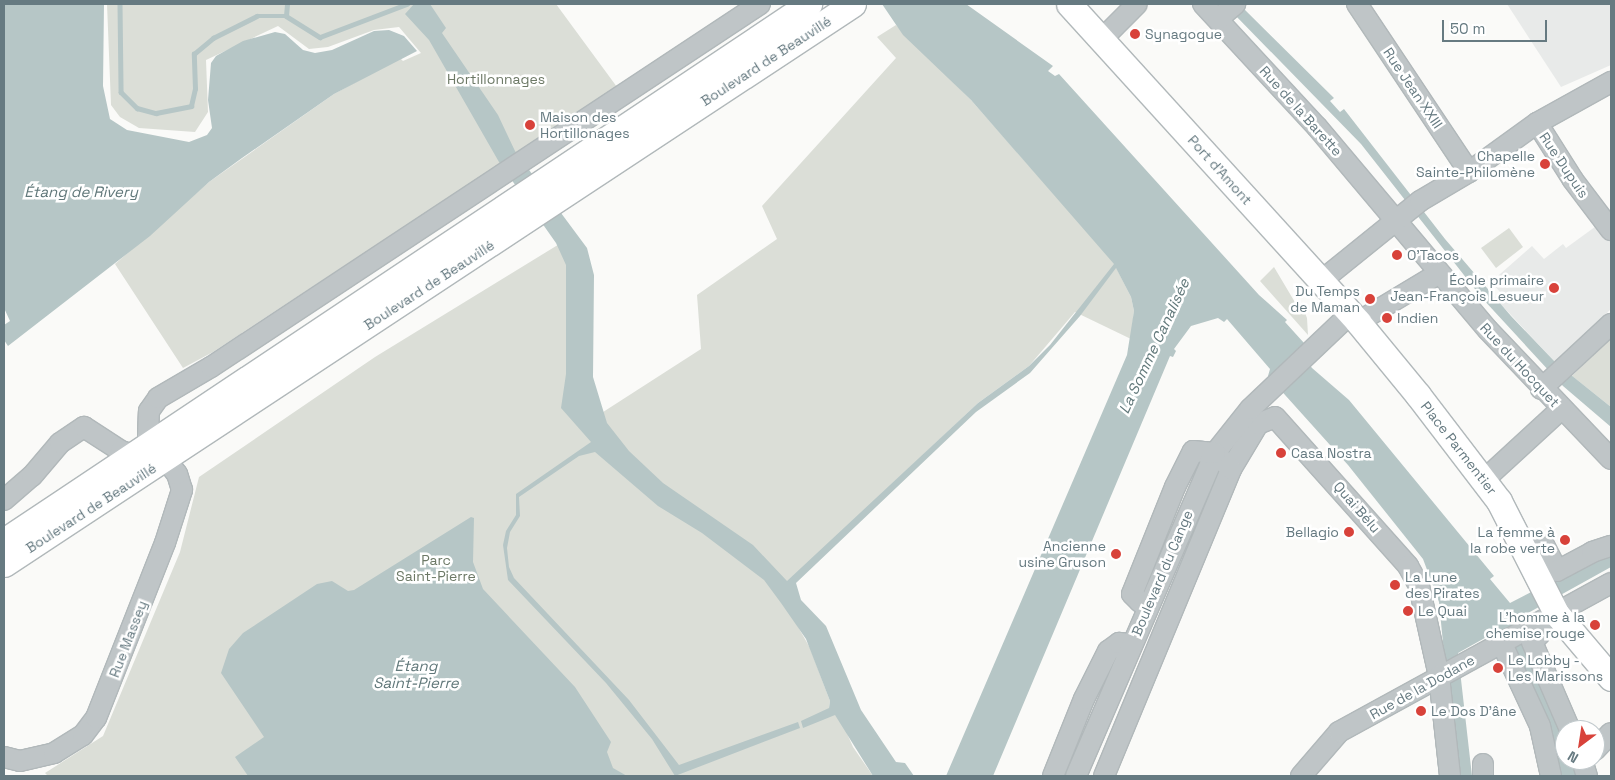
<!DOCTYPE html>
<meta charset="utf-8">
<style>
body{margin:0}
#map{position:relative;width:1615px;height:780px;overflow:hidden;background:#fafaf8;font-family:"Space Grotesk",sans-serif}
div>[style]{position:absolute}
.built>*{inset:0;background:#e8eae9}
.green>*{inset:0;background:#dbded7}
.water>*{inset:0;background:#b6c6c6}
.stream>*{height:4.5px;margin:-2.25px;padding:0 2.25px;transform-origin:2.25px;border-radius:2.25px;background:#b6c6c6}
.roads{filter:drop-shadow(1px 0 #b1b8ba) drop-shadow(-1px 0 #b1b8ba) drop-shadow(0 1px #b1b8ba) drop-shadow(0 -1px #b1b8ba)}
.minor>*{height:20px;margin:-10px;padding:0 10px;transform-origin:10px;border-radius:10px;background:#bfc5c7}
.major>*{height:25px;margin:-12.5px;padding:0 12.5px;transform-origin:12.5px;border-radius:12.5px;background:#fff}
.dots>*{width:14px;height:14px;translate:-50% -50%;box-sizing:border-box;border:2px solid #fff;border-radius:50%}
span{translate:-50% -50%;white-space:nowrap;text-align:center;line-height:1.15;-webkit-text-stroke:5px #fff;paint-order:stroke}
.poi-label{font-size:14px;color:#667a81}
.left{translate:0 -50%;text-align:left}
.right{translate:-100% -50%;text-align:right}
.street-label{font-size:14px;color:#667a81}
.park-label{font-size:14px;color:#6d7966}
.water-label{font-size:15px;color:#61787a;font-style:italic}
.frame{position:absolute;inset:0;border:5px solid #667a81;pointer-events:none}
.north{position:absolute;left:1555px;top:720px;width:50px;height:50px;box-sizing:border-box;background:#fff;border:1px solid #c2cacd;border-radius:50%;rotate:211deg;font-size:14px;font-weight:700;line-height:20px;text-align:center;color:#667a81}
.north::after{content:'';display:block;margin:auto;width:18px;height:22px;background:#d8423a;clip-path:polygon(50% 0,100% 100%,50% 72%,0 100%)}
.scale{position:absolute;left:1442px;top:20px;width:105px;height:22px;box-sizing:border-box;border:2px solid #667a81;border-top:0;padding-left:6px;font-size:15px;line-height:18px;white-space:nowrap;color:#667a81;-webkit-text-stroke:4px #fff;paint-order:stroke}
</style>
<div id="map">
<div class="built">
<i style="clip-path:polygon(1507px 4px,1611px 4px,1611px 65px,1561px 87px)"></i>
<i style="clip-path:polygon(1599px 224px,1611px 236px,1611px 309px,1556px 363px,1495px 298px,1501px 293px,1491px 282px,1532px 246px,1544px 259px,1563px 244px,1566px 248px)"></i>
</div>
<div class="green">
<i style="clip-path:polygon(107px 4px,556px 4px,617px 87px,213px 352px,183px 368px,115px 264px,209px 182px,334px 94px,400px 58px,403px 61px,421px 53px,399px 27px,374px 30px,328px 47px,309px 49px,278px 26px,206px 60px,208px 112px,195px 132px,139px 128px,120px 117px,111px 105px)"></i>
<i style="clip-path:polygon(896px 25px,971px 100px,1113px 261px,1131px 297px,1134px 311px,1131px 339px,1075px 312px,1029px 366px,978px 403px,789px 581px,797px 625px,810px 648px,830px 701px,829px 708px,841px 720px,853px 747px,873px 776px,48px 776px,45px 773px,103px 736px,180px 552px,199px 477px,375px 357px,561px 243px,574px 270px,586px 423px,701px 349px,697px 295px,777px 239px,762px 206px,896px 58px,877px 37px)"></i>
<i style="clip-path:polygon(1509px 228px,1523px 247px,1496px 268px,1481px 248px)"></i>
<i style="clip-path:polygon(1274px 267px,1296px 304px,1301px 303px,1307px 318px,1308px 335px,1260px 281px)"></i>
<i style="clip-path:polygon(1611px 338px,1611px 407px,1572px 376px)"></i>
</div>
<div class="water">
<i style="clip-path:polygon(4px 4px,104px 4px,103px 86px,110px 119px,127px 130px,189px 142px,207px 135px,212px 128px,208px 100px,211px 63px,216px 56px,243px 41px,275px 32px,285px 34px,303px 50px,315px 53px,332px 50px,374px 31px,389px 30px,404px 36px,417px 51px,334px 94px,242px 158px,209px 182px,150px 236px,8px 346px,4px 340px,4px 325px,10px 321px,4px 308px)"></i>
<i style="clip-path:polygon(414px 4px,430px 4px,446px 28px,442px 33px,498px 115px,515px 151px,587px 248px,594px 275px,593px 377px,607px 423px,629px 451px,663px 483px,753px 545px,787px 581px,978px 403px,1029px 366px,1050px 345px,1114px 264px,971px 100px,903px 35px,882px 4px,966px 4px,1053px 66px,1048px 71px,1055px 76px,1059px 74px,1259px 295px,1287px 320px,1285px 322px,1304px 343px,1298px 349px,1312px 368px,1349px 400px,1494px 576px,1490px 579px,1510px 603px,1611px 551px,1611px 567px,1519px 618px,1565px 730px,1565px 760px,1571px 760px,1576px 776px,1556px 776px,1499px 630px,1458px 653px,1472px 776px,1456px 776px,1439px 602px,1423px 559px,1348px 465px,1268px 376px,1270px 369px,1227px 319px,1224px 322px,1218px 318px,1191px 326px,1174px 349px,1176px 351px,1173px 357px,1170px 356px,993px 776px,946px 776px,1127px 355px,1134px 311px,1131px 297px,1116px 268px,1080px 316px,1030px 373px,976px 412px,796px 583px,801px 600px,826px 626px,861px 710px,896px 762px,905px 763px,914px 776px,873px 776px,835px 715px,803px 728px,801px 721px,829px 708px,830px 701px,806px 639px,781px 603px,764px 580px,702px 533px,658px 506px,595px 452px,579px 456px,519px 497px,520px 516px,510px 532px,507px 548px,509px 567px,514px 578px,629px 700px,679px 765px,798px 722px,800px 728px,675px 776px,652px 739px,606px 683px,508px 580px,503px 545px,506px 531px,516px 515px,516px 494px,591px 442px,561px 408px,566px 374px,566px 265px,556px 243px,499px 162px,429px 40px,405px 14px)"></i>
<i style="clip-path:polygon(1241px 6px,1334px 98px,1330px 101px,1340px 112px,1344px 109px,1445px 239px,1511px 316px,1556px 363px,1611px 407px,1611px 427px,1563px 386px,1482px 298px,1361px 144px,1234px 14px)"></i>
<i style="clip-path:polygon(471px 517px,474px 518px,473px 562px,483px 589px,575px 687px,611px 742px,607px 752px,613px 768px,627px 776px,248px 776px,235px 757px,264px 737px,221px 673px,229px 649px,243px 633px,317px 584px,332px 581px,348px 591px,354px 590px)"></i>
</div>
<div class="stream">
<i style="left:120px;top:4px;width:88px;rotate:89.3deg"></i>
<i style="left:121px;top:92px;width:23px;rotate:45deg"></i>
<i style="left:137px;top:108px;width:20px;rotate:15deg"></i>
<i style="left:156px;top:113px;width:36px;rotate:-11deg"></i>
<i style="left:191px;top:106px;width:17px;rotate:-77deg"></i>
<i style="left:195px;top:89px;width:35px;rotate:-92deg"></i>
<i style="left:194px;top:54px;width:25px;rotate:-40deg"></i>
<i style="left:213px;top:38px;width:49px;rotate:-26.6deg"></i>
<i style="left:257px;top:16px;width:29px"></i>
<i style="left:286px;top:16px;width:40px;rotate:32deg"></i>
<i style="left:320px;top:37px;width:93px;rotate:-20.8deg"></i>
<i style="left:286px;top:16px;width:12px;rotate:-85deg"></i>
</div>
<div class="roads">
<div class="minor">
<i style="left:1203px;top:4px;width:168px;rotate:47.2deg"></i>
<i style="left:1317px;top:127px;width:265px;rotate:49.9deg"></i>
<i style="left:1488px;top:330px;width:178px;rotate:46.4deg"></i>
<i style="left:1357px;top:4px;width:202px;rotate:56.3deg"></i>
<i style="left:1218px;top:19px;width:23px;rotate:-41deg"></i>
<i style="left:1102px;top:39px;width:49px;rotate:-45deg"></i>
<i style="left:1537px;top:123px;width:67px;rotate:57.7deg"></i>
<i style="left:1573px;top:180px;width:63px;rotate:52.8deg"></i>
<i style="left:1321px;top:281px;width:127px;rotate:-38.9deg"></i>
<i style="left:1420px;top:201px;width:57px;rotate:-30.6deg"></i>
<i style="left:1469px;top:172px;width:84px;rotate:-35.8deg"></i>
<i style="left:1537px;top:123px;width:85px;rotate:-29deg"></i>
<i style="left:1358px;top:322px;width:93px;rotate:-31deg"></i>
<i style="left:1541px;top:389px;width:96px;rotate:-42.9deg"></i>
<i style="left:1231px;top:469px;width:52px;rotate:-59deg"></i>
<i style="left:1258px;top:424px;width:18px;rotate:-22deg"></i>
<i style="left:1275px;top:417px;width:200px;rotate:48.2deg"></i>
<i style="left:1408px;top:566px;width:23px;rotate:61deg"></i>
<i style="left:1419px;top:586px;width:92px;rotate:77.5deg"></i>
<i style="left:1439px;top:676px;width:101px;rotate:83.7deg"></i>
<i style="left:1485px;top:479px;width:103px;rotate:-42.6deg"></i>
<i style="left:4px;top:500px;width:37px;rotate:-41deg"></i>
<i style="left:32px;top:476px;width:43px;rotate:-49.7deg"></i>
<i style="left:60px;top:443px;width:29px;rotate:-34deg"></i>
<i style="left:84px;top:427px;width:44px;rotate:33deg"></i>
<i style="left:121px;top:451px;width:14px;rotate:17deg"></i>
<i style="left:1529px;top:554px;width:17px;rotate:-31deg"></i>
<i style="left:1544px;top:545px;width:29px;rotate:63deg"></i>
<i style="left:1557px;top:571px;width:40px;rotate:-28deg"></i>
<i style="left:1592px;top:552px;width:20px;rotate:-18deg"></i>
<i style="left:1535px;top:625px;width:10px;rotate:61deg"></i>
<i style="left:1540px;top:634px;width:11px;rotate:135deg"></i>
<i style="left:1532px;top:642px;width:96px;rotate:66.6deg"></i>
<i style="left:1502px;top:644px;width:90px;rotate:65.1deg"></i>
<i style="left:1540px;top:726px;width:51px;rotate:77.6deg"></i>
<i style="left:1595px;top:750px;width:23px;rotate:-47deg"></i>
<i style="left:4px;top:757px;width:16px;rotate:14deg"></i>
<i style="left:20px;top:761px;width:35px;rotate:-13deg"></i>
<i style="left:54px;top:753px;width:34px;rotate:-32deg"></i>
<i style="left:83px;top:735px;width:21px;rotate:-53deg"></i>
<i style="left:96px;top:718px;width:188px;rotate:-68.5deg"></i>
<i style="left:165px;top:543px;width:56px;rotate:-72.2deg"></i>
<i style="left:182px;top:490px;width:17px;rotate:-107deg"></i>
<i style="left:177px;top:474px;width:47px;rotate:-128.1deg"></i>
<i style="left:148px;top:437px;width:26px;rotate:-88deg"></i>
<i style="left:149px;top:411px;width:16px;rotate:-55deg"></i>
<i style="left:158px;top:398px;width:61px;rotate:-30.3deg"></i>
<i style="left:211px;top:367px;width:658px;rotate:-33.47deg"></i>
<i style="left:1582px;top:760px;width:17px;rotate:73deg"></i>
<i style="left:1053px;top:776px;width:83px;rotate:-68.1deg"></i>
<i style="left:1084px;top:699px;width:54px;rotate:-63.4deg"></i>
<i style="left:1108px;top:651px;width:14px;rotate:-36deg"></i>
<i style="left:1119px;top:643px;width:13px;rotate:4deg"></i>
<i style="left:1076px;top:776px;width:352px;rotate:-66.7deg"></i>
<i style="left:1215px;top:453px;width:56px;rotate:-51.5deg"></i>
<i style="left:1250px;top:409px;width:138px;rotate:-43.5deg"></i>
<i style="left:1104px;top:776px;width:332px;rotate:-67.5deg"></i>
<i style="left:1231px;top:469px;width:23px;rotate:-135deg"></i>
<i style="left:1215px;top:453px;width:22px;rotate:-175deg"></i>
<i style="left:1193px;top:451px;width:40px;rotate:116.6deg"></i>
<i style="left:1175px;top:487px;width:115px;rotate:111.9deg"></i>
<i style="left:1132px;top:594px;width:11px;rotate:45deg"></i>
<i style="left:1140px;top:602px;width:9px;rotate:13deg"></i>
<i style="left:1301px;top:776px;width:58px;rotate:-49.2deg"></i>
<i style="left:1339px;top:732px;width:310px;rotate:-28.7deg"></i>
<i style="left:1483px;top:776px;width:12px;rotate:-90deg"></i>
</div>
<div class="major">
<i style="left:1069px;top:4px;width:430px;rotate:47.7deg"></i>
<i style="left:1358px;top:322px;width:94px;rotate:50.6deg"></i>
<i style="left:1418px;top:395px;width:133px;rotate:52.6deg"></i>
<i style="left:1499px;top:501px;width:126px;rotate:63deg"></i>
<i style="left:1556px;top:613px;width:85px;rotate:49.8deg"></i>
<i style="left:4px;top:541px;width:968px;rotate:-33.71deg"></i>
<i style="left:4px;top:564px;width:1017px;rotate:-33.41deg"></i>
</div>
</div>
<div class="dots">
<i style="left:1135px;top:34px;background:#d8423a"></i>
<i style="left:530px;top:125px;background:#d8423a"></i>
<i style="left:1545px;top:164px;background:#d8423a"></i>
<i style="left:1397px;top:255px;background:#d8423a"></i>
<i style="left:1554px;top:288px;background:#d8423a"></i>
<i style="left:1370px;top:299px;background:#d8423a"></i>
<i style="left:1387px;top:318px;background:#d8423a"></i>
<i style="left:1281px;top:453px;background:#d8423a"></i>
<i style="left:1349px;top:532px;background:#d8423a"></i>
<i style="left:1565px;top:540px;background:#d8423a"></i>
<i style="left:1116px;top:554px;background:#d8423a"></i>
<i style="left:1395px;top:585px;background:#d8423a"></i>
<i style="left:1408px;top:611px;background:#d8423a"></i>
<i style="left:1595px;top:625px;background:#d8423a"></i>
<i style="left:1498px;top:668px;background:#d8423a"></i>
<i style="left:1421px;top:711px;background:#d8423a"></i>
</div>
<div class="poi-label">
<span class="left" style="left:1145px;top:34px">Synagogue</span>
<span class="left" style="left:540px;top:125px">Maison des<br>Hortillonages</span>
<span class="right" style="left:1535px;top:164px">Chapelle<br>Sainte-Philomène</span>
<span class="left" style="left:1407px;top:255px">O'Tacos</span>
<span class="right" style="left:1544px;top:288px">École primaire<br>Jean-François Lesueur</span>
<span class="right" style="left:1360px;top:299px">Du Temps<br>de Maman</span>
<span class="left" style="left:1397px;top:318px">Indien</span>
<span class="left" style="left:1291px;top:453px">Casa Nostra</span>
<span class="right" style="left:1339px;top:532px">Bellagio</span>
<span class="right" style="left:1555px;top:540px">La femme à<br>la robe verte</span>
<span class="right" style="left:1106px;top:554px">Ancienne<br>usine Gruson</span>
<span class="left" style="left:1405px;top:585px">La Lune<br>des Pirates</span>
<span class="left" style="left:1418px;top:611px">Le Quai</span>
<span class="right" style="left:1585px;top:625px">L'homme à la<br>chemise rouge</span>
<span class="left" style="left:1508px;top:668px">Le Lobby -<br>Les Marissons</span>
<span class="left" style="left:1431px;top:711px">Le Dos D'âne</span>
</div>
<div class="street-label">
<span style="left:766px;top:61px;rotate:-33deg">Boulevard de Beauvillé</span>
<span style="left:1413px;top:88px;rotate:56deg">Rue Jean XXIII</span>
<span style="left:1301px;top:111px;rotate:48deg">Rue de la Barette</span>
<span style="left:1564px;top:165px;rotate:56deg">Rue Dupuis</span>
<span style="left:1220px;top:170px;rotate:48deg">Port d'Amont</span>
<span style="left:429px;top:285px;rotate:-33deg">Boulevard de Beauvillé</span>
<span style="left:1520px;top:365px;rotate:47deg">Rue du Hocquet</span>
<span style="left:1459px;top:448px;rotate:52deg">Place Parmentier</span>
<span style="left:1357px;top:507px;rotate:49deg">Quai Bélu</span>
<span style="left:91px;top:508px;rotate:-33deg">Boulevard de Beauvillé</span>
<span style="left:1162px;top:573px;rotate:-67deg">Boulevard du Cange</span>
<span style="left:128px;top:639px;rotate:-69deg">Rue Massey</span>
<span style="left:1422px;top:687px;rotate:-29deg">Rue de la Dodane</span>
</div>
<div class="park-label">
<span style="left:496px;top:79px">Hortillonnages</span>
<span style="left:436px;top:568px">Parc<br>Saint-Pierre</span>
</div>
<div class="water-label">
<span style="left:81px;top:192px">Étang de Rivery</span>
<span style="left:1154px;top:346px;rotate:-65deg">La Somme Canalisée</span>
<span style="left:416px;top:674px">Étang<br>Saint-Pierre</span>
</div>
<div class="frame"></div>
<div class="north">N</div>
<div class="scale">50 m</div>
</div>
